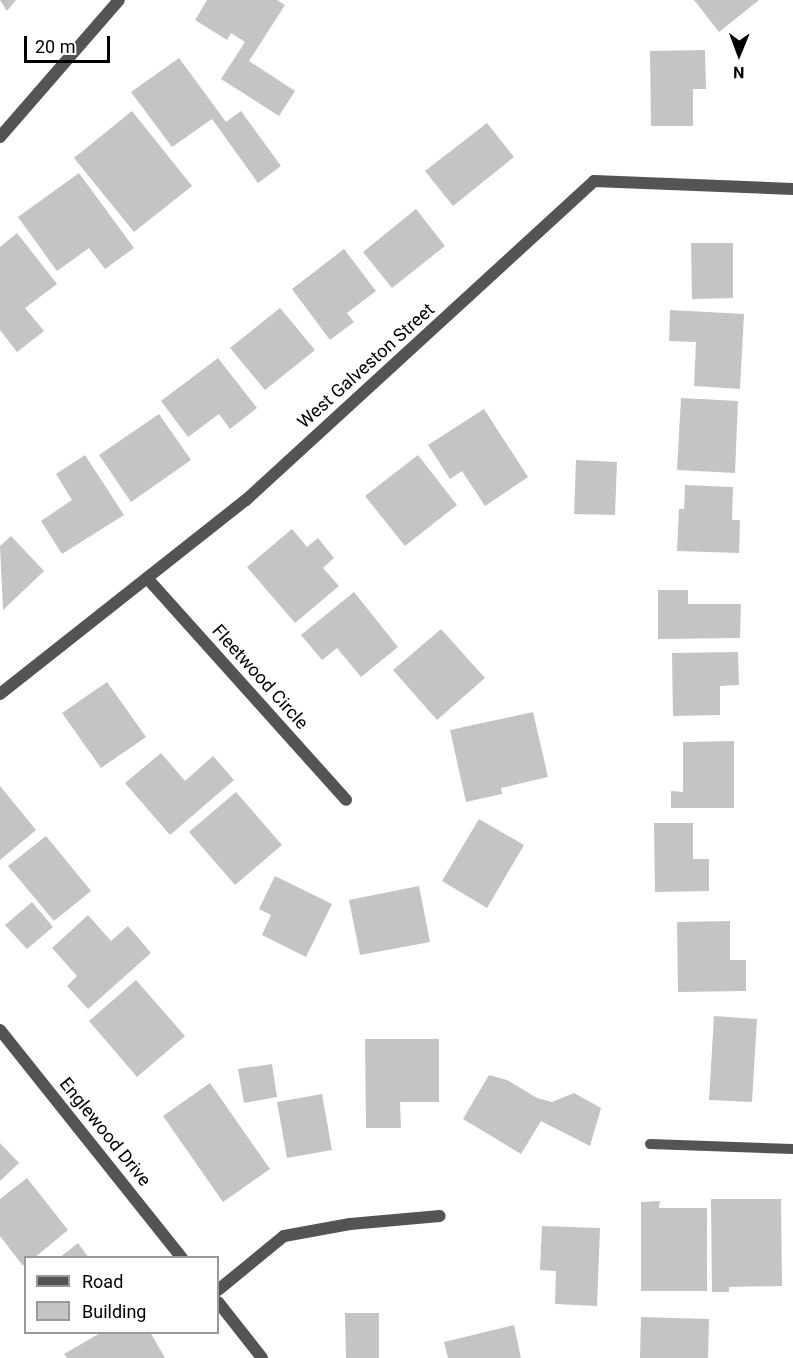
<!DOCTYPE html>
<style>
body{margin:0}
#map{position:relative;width:793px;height:1358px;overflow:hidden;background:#fff;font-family:Roboto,sans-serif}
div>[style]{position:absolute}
.building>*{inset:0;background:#c4c4c4}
.lane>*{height:10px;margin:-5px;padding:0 5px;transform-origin:5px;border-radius:5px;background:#545454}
.street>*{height:12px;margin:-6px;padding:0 6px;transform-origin:6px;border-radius:6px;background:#545454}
span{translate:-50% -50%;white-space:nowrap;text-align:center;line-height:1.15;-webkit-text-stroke:4.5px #fff;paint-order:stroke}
.street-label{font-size:18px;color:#000}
.legend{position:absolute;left:24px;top:1256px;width:195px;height:78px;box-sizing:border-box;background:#fff;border:2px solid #999;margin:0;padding:8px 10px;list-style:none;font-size:18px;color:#000}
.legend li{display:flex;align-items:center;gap:12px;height:30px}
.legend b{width:30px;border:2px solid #999}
.north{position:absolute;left:709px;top:24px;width:60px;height:60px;-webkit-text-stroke:4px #fff;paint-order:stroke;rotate:181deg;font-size:16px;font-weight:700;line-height:24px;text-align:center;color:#000}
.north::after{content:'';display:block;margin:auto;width:21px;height:27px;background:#000;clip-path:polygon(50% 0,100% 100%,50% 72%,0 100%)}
.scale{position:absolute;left:24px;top:36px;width:86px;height:27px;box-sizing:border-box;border:3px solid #000;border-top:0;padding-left:8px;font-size:18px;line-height:21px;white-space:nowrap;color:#000;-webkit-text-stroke:4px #fff;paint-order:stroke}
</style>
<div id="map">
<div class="building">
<i style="clip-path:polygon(0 0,16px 0,7px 11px)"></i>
<i style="clip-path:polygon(207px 0,277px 0,285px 5px,249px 61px,295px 91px,279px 116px,221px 79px,245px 42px,231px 33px,227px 40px,195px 20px)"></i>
<i style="clip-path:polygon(694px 0,759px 0,719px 32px)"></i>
<i style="clip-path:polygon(705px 50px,706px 89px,693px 89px,693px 126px,651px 126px,650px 51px)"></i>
<i style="clip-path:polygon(179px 58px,226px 122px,241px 111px,281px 166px,258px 183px,212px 119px,172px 147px,131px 92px)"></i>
<i style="clip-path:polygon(132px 111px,192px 186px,134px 232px,74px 158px)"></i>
<i style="clip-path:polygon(487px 123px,514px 157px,453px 206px,425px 171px)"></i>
<i style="clip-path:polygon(79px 173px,134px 248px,105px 269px,89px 248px,57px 271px,18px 217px)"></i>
<i style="clip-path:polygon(416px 209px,445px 246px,392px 288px,363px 252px)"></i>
<i style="clip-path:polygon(17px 233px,57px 284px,25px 308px,44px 331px,17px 352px,0 330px,0 247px)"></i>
<i style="clip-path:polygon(691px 243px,733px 243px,733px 298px,692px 299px)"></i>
<i style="clip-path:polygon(344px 249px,376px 291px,347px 313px,354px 322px,330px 340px,292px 289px)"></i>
<i style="clip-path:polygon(280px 308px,315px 350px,265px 390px,230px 348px)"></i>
<i style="clip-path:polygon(670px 310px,744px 314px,740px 389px,694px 386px,696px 342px,669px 341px)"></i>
<i style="clip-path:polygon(218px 358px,257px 408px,230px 429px,219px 414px,188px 437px,161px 401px)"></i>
<i style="clip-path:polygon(681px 398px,738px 401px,735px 473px,677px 470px)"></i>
<i style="clip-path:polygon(484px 409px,528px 477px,485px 506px,462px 471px,450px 479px,428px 445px)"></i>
<i style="clip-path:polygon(159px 414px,191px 460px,131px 502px,99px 455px)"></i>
<i style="clip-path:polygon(85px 455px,124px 515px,62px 554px,41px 521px,72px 500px,56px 474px)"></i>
<i style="clip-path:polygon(418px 455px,457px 505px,405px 546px,365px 496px)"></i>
<i style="clip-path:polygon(576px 460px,617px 462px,615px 515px,574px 514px)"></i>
<i style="clip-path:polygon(685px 485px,733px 487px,732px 520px,740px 520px,739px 553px,677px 551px,679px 509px,684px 509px)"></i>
<i style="clip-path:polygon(292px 529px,307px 547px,318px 538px,334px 558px,323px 568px,339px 586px,295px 623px,247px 567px)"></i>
<i style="clip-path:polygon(11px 536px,44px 571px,3px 610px,0 546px)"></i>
<i style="clip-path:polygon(658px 590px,688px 590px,688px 604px,741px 604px,740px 638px,658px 639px)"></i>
<i style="clip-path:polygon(354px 592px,398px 647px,361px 677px,337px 648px,322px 660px,301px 635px)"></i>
<i style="clip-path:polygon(441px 629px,485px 678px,437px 720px,393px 670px)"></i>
<i style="clip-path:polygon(738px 652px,739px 685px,720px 686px,720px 715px,673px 716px,672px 653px)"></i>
<i style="clip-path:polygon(107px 682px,146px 737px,101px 768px,62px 713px)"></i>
<i style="clip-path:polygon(533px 712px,548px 777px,501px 788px,502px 794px,466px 802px,450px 730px)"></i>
<i style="clip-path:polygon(734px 741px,734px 808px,671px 808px,671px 791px,683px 792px,683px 742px)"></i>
<i style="clip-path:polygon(161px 753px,185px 781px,213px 756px,234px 780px,170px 835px,125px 783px)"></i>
<i style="clip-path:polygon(0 786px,36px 830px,0 860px)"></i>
<i style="clip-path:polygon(236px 792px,282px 845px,235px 885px,189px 832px)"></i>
<i style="clip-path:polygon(479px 819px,524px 845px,487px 908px,442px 881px)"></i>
<i style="clip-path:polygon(654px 823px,693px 823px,693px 859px,709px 859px,709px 891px,655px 892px)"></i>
<i style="clip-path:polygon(46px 836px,91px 891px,54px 921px,8px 866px)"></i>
<i style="clip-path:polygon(275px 876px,332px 904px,306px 957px,262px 935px,271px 915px,259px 909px)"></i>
<i style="clip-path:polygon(419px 886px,430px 942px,360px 955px,349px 900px)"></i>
<i style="clip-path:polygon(32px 902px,53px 927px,27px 949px,5px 925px)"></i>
<i style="clip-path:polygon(88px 915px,111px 941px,128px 926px,151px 953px,88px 1009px,67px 986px,77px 976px,52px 948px)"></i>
<i style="clip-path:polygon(730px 921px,730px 960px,746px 960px,746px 991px,678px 992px,677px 922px)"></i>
<i style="clip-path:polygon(136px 980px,185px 1036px,137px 1077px,89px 1021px)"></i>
<i style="clip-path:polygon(714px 1016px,757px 1019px,752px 1102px,709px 1100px)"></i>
<i style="clip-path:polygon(365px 1039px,439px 1039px,439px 1102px,400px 1102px,401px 1128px,366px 1128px)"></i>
<i style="clip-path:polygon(272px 1064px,277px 1097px,244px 1103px,238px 1069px)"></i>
<i style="clip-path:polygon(489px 1075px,507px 1080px,537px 1098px,552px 1102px,574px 1093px,601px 1108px,590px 1146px,541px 1121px,521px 1154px,463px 1119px)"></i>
<i style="clip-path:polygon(210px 1083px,270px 1169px,223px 1202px,163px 1116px)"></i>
<i style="clip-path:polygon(322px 1094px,332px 1150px,287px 1158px,277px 1102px)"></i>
<i style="clip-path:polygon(0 1143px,19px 1163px,0 1181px)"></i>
<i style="clip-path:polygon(27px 1178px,68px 1230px,34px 1258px,26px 1258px,23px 1266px,0 1236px,0 1199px)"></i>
<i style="clip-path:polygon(711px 1199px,781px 1199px,782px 1286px,729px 1287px,729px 1292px,712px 1292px)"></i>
<i style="clip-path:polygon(660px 1201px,659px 1208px,707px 1208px,707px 1291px,641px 1291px,641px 1202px)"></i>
<i style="clip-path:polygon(542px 1226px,600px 1228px,597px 1306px,555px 1304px,556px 1271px,540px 1270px)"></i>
<i style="clip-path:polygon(78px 1243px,89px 1258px,59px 1258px)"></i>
<i style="clip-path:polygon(345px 1313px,379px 1313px,379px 1358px,346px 1358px)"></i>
<i style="clip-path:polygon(641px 1317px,709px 1319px,708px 1358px,640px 1358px)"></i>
<i style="clip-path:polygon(514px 1325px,521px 1358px,448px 1358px,444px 1342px)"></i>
<i style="clip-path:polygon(102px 1332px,150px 1332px,165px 1358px,67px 1358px,64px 1354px)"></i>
</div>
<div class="lane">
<i style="left:650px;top:1144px;width:143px;rotate:2deg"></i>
</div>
<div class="street">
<i style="left:0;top:137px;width:181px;rotate:-49deg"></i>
<i style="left:147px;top:578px;width:298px;rotate:48.1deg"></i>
<i style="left:0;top:694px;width:313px;rotate:-38.3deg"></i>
<i style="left:246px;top:500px;width:472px;rotate:-42.5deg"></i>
<i style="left:594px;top:181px;width:199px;rotate:2.3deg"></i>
<i style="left:0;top:1030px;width:292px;rotate:51.4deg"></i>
<i style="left:218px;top:1290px;width:85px;rotate:-39.3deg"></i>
<i style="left:284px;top:1236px;width:67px;rotate:-10.3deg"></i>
<i style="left:350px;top:1224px;width:90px;rotate:-5.1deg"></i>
<i style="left:218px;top:1302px;width:71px;rotate:51.8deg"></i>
</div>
<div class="street-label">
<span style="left:366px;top:366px;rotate:-42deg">West Galveston Street</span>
<span style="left:260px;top:677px;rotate:48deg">Fleetwood Circle</span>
<span style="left:105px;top:1132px;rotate:51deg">Englewood Drive</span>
</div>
<ul class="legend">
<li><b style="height:8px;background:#545454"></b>Road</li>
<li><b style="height:16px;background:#c4c4c4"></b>Building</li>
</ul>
<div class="north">N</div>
<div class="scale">20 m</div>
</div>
